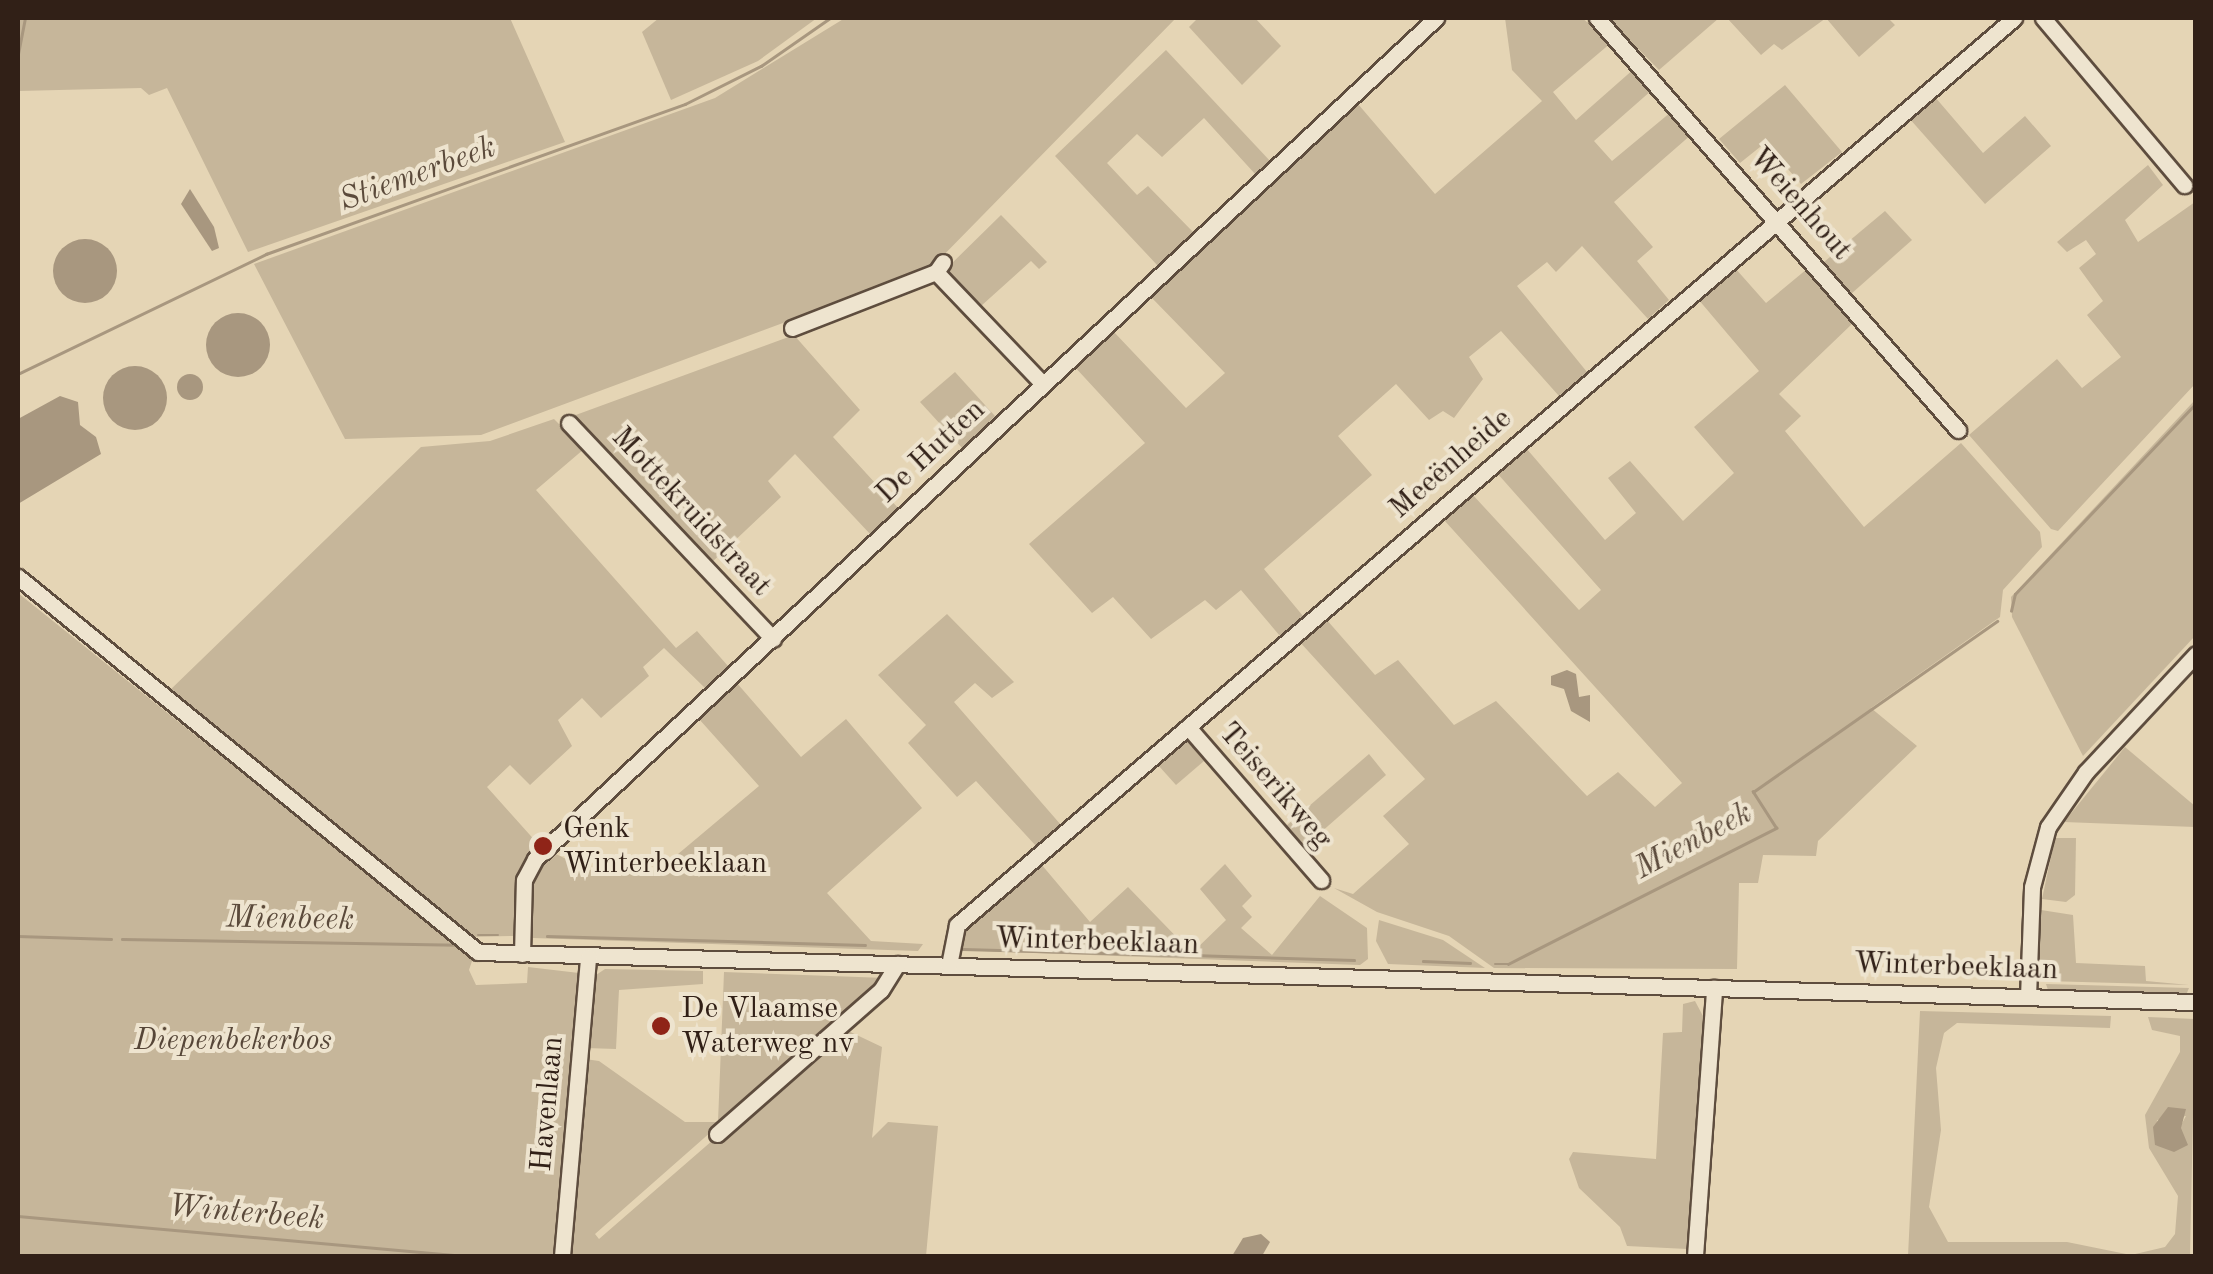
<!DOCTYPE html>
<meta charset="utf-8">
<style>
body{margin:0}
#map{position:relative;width:2213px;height:1274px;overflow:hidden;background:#e5d5b5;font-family:"Old Standard TT",serif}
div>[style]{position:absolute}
.green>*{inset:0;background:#c6b69a}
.water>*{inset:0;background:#a8977f}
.round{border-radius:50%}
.stream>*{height:2.5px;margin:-1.25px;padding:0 1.25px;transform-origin:1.25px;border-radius:1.25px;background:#a8977f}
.roads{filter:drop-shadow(2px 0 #5e4d3e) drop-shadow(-2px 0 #5e4d3e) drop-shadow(0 2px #5e4d3e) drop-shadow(0 -2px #5e4d3e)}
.minor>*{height:15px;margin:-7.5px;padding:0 7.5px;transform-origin:7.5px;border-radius:7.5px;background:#eee4cf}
.dots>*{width:28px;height:28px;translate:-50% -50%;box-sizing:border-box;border:5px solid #eee4cf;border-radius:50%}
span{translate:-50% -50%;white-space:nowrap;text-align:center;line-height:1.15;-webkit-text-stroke:8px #eee4cf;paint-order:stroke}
.street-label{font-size:30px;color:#312017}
.poi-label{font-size:30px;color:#312017}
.left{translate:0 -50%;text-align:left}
.park-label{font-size:30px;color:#564638;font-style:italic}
.water-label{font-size:32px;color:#5b4a3b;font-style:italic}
.frame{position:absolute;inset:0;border:20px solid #312017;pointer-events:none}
</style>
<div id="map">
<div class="green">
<i style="clip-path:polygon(18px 18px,510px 18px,565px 142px,248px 252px,167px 88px,149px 95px,141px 88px,18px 91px)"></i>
<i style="clip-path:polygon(659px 18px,817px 18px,758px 61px,671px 100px,642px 32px)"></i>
<i style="clip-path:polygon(845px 18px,1176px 18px,931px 268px,481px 435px,345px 439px,254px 264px,715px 98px)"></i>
<i style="clip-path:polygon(1198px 18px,1255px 18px,1281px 46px,1242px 85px,1189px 27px)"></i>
<i style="clip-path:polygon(1505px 18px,1582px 18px,1612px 42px,1553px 92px,1576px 120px,1635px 68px,1652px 90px,1594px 141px,1612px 161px,1671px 112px,1692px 134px,1614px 202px,1653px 247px,1637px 261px,1669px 300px,1648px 319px,1582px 246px,1556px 272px,1547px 262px,1517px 286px,1587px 372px,1559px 396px,1501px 331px,1469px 357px,1483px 379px,1454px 418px,1443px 411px,1429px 420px,1396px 384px,1338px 436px,1372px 475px,1264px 569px,1303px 616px,1280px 636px,1241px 590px,1216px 610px,1205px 600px,1151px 639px,1113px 597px,1092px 613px,1029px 544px,1145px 443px,1073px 365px,1113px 331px,1186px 408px,1225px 373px,1150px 296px,1358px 104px,1435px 194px,1542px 101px,1512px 70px)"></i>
<i style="clip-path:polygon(1608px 18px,1719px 18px,1659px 70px)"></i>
<i style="clip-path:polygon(1727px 18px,1888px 18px,1895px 25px,1859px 57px,1826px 18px,1782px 50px,1774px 44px,1761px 55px)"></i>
<i style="clip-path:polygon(1166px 50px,1271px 162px,1256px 175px,1204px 118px,1162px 157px,1137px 134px,1107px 163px,1137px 195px,1148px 186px,1195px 234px,1158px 266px,1055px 156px)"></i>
<i style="clip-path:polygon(1785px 85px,1842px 152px,1801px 184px,1765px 143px,1740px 163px,1719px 139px)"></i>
<i style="clip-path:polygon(1935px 97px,1983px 153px,2025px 116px,2051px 146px,1985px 204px,1909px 118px)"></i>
<i style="clip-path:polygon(2148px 165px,2163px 185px,2125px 220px,2138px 242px,2195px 202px,2195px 384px,2058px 531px,2051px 529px,1969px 435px,2057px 359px,2082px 388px,2121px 357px,2087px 315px,2103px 301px,2079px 268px,2096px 254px,2086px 240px,2067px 252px,2057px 242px)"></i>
<i style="clip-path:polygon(1885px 211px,1912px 240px,1851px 294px,1824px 262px)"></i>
<i style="clip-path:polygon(1001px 215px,1047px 262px,1039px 269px,1031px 261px,981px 306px,945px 270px)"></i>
<i style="clip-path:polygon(1735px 268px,1766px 303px,1807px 269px,1853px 323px,1779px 394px,1801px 416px,1785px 431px,1864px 527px,1961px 443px,2040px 532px,2042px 547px,2003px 590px,2000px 617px,1871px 708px,1917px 746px,1818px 841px,1816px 856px,1763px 855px,1758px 883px,1739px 883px,1737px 969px,1494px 968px,1449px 936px,1377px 912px,1334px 888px,1353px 894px,1409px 844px,1383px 816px,1425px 779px,1298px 640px,1326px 619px,1375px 675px,1398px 660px,1454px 725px,1496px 701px,1587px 796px,1618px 772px,1655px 807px,1682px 783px,1444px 520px,1472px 494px,1579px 610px,1601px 590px,1497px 473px,1526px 448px,1605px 540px,1636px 513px,1608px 478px,1630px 461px,1683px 521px,1734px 473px,1694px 427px,1759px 371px,1698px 299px)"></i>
<i style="clip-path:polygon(794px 335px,860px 410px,833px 437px,898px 508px,871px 535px,795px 454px,768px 481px,781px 497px,710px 564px,573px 416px)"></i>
<i style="clip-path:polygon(955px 372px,995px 416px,963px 449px,920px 402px)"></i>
<i style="clip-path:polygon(2195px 400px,2195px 636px,2083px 756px,2012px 617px,2011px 597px)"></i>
<i style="clip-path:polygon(554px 419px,584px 449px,536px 490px,676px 648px,697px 631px,728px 666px,705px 688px,664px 648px,643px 667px,649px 676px,601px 718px,582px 698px,558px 720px,572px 746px,530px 785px,510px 765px,487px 787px,538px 844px,519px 873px,513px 936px,466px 937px,168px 692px,421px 447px,490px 441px)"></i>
<i style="clip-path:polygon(18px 593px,473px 958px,469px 970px,476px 985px,527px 983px,528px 967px,579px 973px,554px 1256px,18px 1256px)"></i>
<i style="clip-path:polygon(947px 614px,1014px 682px,992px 698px,975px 683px,954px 702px,1061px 825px,1036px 846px,976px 781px,957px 797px,908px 743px,926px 725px,878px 675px)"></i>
<i style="clip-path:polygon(736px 682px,801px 757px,846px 719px,922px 808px,827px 893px,871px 941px,923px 944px,918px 951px,533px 938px,530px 884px,538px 864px,554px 853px,588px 870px,659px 870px,759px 786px,699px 719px)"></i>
<i style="clip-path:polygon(1186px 740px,1204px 761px,1176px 785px,1158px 765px)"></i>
<i style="clip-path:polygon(2125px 747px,2195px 806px,2195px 827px,2064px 822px)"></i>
<i style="clip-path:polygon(1369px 754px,1386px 775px,1303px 848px,1285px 827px)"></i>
<i style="clip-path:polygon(2055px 838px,2076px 838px,2075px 895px,2066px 902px,2042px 899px)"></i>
<i style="clip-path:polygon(1041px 864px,1090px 922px,1128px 887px,1192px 953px,1226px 920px,1200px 889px,1225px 864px,1252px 896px,1242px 906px,1252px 917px,1241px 928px,1272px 955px,1320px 896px,1367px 928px,1368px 959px,1360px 965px,957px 950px,957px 932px)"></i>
<i style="clip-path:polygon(2041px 910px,2073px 915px,2076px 963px,2145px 966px,2146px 981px,2189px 985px,2046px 981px,2039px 969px)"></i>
<i style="clip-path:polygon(1379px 920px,1443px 940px,1485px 968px,1388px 964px,1376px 941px)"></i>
<i style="clip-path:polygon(605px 969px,703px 971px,703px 984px,619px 990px,616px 1049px,586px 1048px,593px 977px)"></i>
<i style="clip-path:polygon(724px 972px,886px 978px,595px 1234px,599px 1239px,842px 1028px,882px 1047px,872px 1138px,888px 1122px,938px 1126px,926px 1256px,569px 1256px,585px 1059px,599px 1061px,685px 1122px,718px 1122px)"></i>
<i style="clip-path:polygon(2046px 984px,2189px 988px,2186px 995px,2048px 990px)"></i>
<i style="clip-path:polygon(1695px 1001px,1704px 1018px,1687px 1249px,1627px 1246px,1620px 1227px,1579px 1188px,1569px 1159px,1573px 1152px,1656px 1159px,1663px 1033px,1682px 1032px,1683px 1004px)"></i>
<i style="clip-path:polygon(evenodd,1920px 1011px,2111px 1016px,2110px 1028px,1957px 1023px,1944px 1033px,1936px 1068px,1941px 1130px,1929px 1207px,1948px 1242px,2067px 1242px,2131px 1255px,2165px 1247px,2175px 1234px,2178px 1196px,2149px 1148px,2145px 1115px,2180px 1052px,2180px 1036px,2152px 1030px,2148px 1017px,2195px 1019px,2190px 1256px,1908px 1256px,1920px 1011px,2186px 1116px,2169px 1147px,2155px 1145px,2157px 1120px,2186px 1116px)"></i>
</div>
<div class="water">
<i style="clip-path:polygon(190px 189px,214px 227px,219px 248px,212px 251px,181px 204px)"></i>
<i class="round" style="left:53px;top:239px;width:64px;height:64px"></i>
<i class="round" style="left:206px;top:313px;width:64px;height:64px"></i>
<i class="round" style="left:103px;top:366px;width:64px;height:64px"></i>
<i class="round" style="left:177px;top:374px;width:26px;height:26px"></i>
<i style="clip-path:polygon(60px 396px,78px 402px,80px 425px,96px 437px,101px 454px,18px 504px,18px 419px)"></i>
<i style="clip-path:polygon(1567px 670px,1576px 674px,1579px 697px,1590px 695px,1590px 722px,1571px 711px,1564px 689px,1551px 685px,1551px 676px)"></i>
<i style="clip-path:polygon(2168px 1107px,2186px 1109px,2181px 1128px,2188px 1145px,2174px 1152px,2155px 1145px,2153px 1127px)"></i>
<i style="clip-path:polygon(1261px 1234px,1270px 1242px,1262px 1256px,1232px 1256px,1243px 1238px)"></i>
</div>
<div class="stream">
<i style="left:18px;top:54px;width:37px;rotate:-79deg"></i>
<i style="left:18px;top:374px;width:276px;rotate:-25.8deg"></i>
<i style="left:266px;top:254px;width:445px;rotate:-19.7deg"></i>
<i style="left:685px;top:104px;width:85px;rotate:-26.6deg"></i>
<i style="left:761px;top:66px;width:84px;rotate:-34.8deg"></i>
<i style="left:2011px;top:611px;width:17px;rotate:-77deg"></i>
<i style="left:2015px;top:594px;width:263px;rotate:-46.5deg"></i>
<i style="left:478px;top:935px;width:20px"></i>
<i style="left:18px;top:936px;width:93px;rotate:1.8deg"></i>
<i style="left:547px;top:936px;width:318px;rotate:1.6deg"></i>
<i style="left:122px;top:939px;width:335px;rotate:1deg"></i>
<i style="left:963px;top:949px;width:220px;rotate:1.6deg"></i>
<i style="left:1192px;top:955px;width:162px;rotate:1.8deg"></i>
<i style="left:1423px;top:961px;width:47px;rotate:2.4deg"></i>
<i style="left:1495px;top:964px;width:13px"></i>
<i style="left:1508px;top:964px;width:301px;rotate:-26.9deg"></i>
<i style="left:1776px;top:828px;width:43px;rotate:-122.6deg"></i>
<i style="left:1753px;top:792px;width:298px;rotate:-35deg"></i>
<i style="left:18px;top:1216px;width:454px;rotate:5.1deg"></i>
</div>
<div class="roads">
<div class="minor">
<i style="left:1597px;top:18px;width:548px;rotate:48.77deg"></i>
<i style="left:2043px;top:18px;width:219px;rotate:49.8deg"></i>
<i style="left:936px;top:272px;width:155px;rotate:46.3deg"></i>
<i style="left:792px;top:328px;width:155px;rotate:-21.3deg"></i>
<i style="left:936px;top:272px;width:12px;rotate:-55deg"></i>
<i style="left:569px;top:423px;width:297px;rotate:46.6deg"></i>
<i style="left:18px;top:577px;width:593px;rotate:39.19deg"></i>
<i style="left:478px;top:952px;width:1719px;rotate:1.67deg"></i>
<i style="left:1188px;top:727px;width:203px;rotate:49deg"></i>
<i style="left:522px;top:954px;width:74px;rotate:-88.5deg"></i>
<i style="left:524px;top:880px;width:24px;rotate:-62deg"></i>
<i style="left:535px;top:859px;width:1233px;rotate:-43.03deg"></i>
<i style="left:949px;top:965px;width:41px;rotate:-78.7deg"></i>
<i style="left:957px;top:925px;width:1393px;rotate:-40.63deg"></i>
<i style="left:2028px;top:997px;width:110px;rotate:-87.9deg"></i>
<i style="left:2032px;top:887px;width:62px;rotate:-75.1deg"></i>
<i style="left:2048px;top:827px;width:67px;rotate:-55.4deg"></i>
<i style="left:2086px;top:772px;width:161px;rotate:-47deg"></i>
<i style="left:717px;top:1134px;width:218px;rotate:-41.3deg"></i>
<i style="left:881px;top:990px;width:31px;rotate:-58deg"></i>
<i style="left:562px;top:1256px;width:301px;rotate:-85deg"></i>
<i style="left:1695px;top:1256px;width:269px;rotate:-85.9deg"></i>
</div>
</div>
<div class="dots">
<i style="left:543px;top:846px;background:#8f2418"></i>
<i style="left:661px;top:1026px;background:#8f2418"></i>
</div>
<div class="street-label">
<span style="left:1800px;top:204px;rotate:49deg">Weienhout</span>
<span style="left:931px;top:452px;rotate:-43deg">De Hutten</span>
<span style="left:1451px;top:464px;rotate:-41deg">Meeënheide</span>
<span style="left:691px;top:512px;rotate:47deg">Mottekruidstraat</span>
<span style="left:1275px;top:786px;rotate:49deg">Teiserikweg</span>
<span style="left:1097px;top:942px;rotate:2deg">Winterbeeklaan</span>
<span style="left:1956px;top:967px;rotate:2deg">Winterbeeklaan</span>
<span style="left:548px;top:1104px;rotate:-85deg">Havenlaan</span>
</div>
<div class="poi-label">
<span class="left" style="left:563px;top:846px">Genk<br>Winterbeeklaan</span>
<span class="left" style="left:681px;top:1026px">De Vlaamse<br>Waterweg nv</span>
</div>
<div class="park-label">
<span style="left:233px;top:1041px">Diepenbekerbos</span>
</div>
<div class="water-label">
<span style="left:418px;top:175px;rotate:-20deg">Stiemerbeek</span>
<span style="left:1694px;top:842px;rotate:-28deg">Mienbeek</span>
<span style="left:290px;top:920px;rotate:1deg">Mienbeek</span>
<span style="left:246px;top:1214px;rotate:5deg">Winterbeek</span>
</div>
<div class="frame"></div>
</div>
